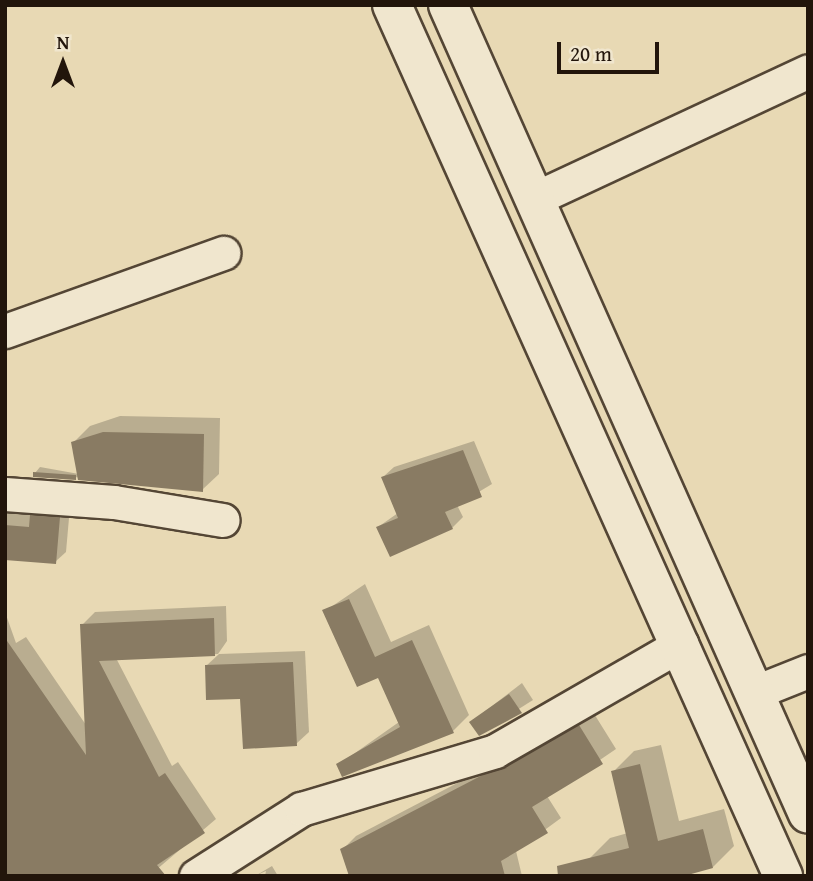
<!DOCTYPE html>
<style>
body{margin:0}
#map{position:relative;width:813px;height:881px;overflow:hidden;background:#e8d9b4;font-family:"Gentium Book Plus",serif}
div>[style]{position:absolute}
.shadow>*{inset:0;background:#0003}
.building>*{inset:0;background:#897b63}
.roads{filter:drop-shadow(2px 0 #544635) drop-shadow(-2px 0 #544635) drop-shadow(0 2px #544635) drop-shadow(0 -2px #544635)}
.minor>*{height:33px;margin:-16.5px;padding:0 16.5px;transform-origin:16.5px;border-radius:16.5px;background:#f0e6ce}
.tertiary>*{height:38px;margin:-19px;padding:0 19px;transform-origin:19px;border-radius:19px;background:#f0e6ce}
span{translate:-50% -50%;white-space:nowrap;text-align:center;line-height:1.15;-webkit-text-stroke:5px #f0e6ce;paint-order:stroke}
.frame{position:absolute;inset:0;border:7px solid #22150b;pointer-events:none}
.north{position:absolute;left:28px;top:28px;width:70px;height:70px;-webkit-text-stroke:5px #f0e6ce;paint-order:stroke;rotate:0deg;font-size:19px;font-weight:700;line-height:28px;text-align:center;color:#22150b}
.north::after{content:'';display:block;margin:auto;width:24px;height:32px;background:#22150b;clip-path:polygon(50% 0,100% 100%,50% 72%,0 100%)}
.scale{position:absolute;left:557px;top:42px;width:102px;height:32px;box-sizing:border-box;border:4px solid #22150b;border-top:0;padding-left:9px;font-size:21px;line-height:24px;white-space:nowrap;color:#22150b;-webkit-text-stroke:5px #f0e6ce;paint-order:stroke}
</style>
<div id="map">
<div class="shadow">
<i style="clip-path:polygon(120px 416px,220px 418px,219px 474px,202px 490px,35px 473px,40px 467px,79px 474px,73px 443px,90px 426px)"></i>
<i style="clip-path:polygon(474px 441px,492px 484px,457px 505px,463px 517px,452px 528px,378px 527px,398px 513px,383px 477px,394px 467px)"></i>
<i style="clip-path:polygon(70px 507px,66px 552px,55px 562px,5px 558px,5px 508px)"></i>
<i style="clip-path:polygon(365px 584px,391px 642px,429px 625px,469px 715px,453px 731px,338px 765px,399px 722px,379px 676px,325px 611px)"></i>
<i style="clip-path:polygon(226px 606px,227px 641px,218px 654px,116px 658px,172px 766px,178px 762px,216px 819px,149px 876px,5px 715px,5px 612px,16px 643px,26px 637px,86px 725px,82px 625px,95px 612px)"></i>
<i style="clip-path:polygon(305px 651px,309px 732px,296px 744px,206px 666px,219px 654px)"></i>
<i style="clip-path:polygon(522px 683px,533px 700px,479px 734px,471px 722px)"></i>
<i style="clip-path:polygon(593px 712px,616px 749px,547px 796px,561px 818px,516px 851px,522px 876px,414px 876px,342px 850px,356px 836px)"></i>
<i style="clip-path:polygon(661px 745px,679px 821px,724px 809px,734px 846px,713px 867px,589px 859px,610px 838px,628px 833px,613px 772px,634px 751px)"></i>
<i style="clip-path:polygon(272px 866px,278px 876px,265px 876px,266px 871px,255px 876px)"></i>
</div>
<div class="building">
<i style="clip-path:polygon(103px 432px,204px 434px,203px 492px,78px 480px,71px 442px)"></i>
<i style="clip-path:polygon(463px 450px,482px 497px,445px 512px,453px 529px,390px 557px,376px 527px,398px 518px,381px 477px)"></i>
<i style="clip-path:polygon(33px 472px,76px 475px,76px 480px,33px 477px)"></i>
<i style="clip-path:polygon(30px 515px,60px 517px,56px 564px,5px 560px,5px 525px,29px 527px)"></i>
<i style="clip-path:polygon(349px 599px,375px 657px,412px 640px,454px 733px,342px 777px,336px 764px,400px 727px,378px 678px,357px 687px,322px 610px)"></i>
<i style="clip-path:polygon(214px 618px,215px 656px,99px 661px,159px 777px,165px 773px,205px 833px,157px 865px,166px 876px,5px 876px,5px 638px,86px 755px,80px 624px)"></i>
<i style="clip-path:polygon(293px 662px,297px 746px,243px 749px,240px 699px,206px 700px,205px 665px)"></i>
<i style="clip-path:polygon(509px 694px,522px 713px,479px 736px,469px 722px)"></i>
<i style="clip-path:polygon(579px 725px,603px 764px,532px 807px,548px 833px,501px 861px,505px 876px,349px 876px,340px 849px)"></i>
<i style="clip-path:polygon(640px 764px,658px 841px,703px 829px,713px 868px,684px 876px,558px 876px,557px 866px,629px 848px,611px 771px)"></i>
</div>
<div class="roads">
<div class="minor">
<i style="left:534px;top:199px;width:302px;rotate:-25deg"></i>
<i style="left:5px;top:331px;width:232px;rotate:-19.7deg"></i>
<i style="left:5px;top:494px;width:109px;rotate:4.2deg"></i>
<i style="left:114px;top:502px;width:110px;rotate:9.4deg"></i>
<i style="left:753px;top:693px;width:59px;rotate:-21.8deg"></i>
<i style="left:196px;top:876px;width:125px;rotate:-32.5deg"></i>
<i style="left:301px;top:809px;width:202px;rotate:-16.6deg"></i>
<i style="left:495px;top:751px;width:215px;rotate:-29.9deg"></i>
</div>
<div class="tertiary">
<i style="left:392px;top:5px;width:955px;rotate:65.82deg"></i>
<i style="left:448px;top:5px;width:885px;rotate:66.01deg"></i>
</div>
</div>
<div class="frame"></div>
<div class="north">N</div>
<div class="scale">20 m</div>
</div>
